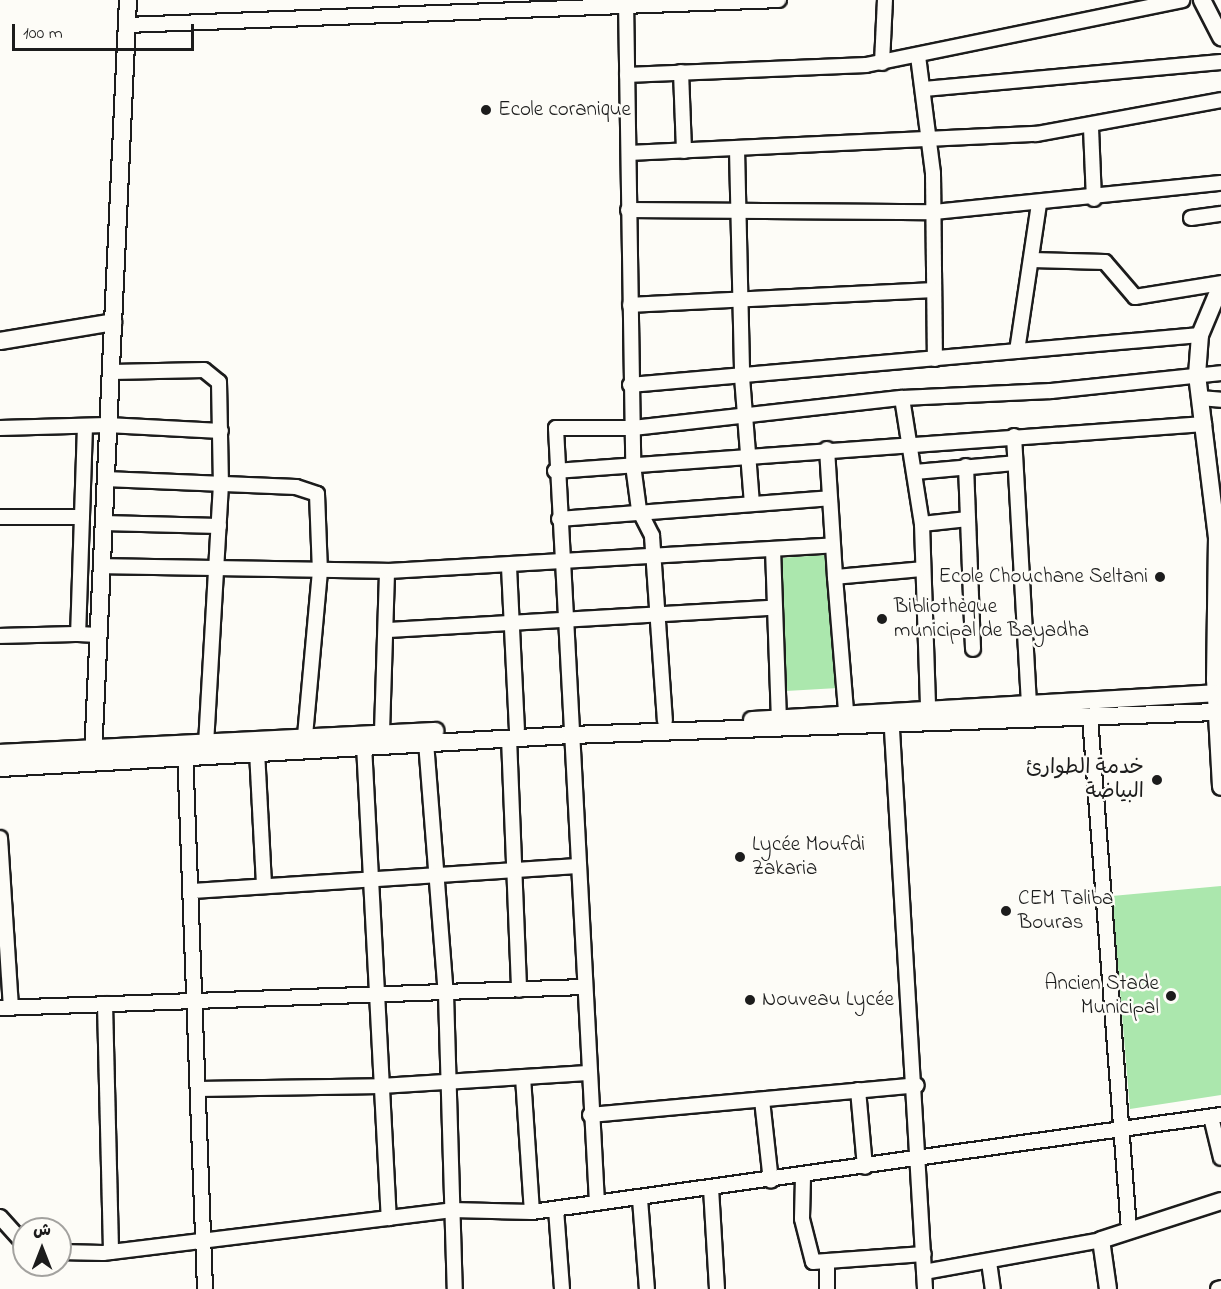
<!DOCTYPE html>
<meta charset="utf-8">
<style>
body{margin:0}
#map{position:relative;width:1221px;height:1289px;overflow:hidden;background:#fdfcf7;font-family:"Indie Flower","Playpen Sans Arabic",sans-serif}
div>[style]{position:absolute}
.green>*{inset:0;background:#abe7ad}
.roads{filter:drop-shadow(2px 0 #1c1c1c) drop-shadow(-2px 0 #1c1c1c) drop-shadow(0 2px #1c1c1c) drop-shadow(0 -2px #1c1c1c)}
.minor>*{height:14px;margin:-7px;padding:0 7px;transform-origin:7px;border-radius:7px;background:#fdfcf7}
.tertiary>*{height:16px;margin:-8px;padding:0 8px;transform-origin:8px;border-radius:8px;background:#fdfcf7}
.dots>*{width:16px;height:16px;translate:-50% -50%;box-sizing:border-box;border:3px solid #fdfcf7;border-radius:50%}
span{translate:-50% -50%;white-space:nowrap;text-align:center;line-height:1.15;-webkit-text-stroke:5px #fdfcf7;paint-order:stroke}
.poi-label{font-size:21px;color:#1c1c1c}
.left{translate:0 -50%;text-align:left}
.right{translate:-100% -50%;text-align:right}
.north{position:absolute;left:12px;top:1217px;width:60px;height:60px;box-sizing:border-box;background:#fdfcf7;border:2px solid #a3a29f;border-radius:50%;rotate:0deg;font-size:16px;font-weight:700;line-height:24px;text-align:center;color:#1c1c1c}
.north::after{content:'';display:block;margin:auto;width:21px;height:27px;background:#1c1c1c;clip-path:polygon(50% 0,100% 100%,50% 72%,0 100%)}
.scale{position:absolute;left:12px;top:24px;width:182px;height:27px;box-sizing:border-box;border:3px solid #1c1c1c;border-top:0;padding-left:8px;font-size:18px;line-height:21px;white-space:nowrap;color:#1c1c1c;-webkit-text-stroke:4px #fdfcf7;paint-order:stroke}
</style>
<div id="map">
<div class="green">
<i style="clip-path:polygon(825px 555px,827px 582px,833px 582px,838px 688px,786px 691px,779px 558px)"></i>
<i style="clip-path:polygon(1221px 886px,1221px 1095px,1130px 1109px,1112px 896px)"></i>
</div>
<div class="roads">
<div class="minor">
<i style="left:626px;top:0;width:465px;rotate:89.1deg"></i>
<i style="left:633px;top:465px;width:45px;rotate:82.4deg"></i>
<i style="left:639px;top:510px;width:29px;rotate:63deg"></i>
<i style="left:652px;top:536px;width:185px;rotate:86deg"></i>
<i style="left:126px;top:25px;width:653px;rotate:-2.19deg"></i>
<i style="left:918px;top:56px;width:118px;rotate:82.7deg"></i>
<i style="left:933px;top:173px;width:186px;rotate:89.4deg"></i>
<i style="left:882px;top:63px;width:63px;rotate:-87.3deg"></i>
<i style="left:681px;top:72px;width:79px;rotate:87.8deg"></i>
<i style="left:627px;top:75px;width:239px;rotate:-2.4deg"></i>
<i style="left:866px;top:65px;width:323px;rotate:-11.6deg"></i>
<i style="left:924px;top:89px;width:298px;rotate:-5.2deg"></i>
<i style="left:1091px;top:128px;width:71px;rotate:87.6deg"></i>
<i style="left:737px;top:149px;width:228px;rotate:88.7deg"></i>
<i style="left:742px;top:377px;width:126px;rotate:85.5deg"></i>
<i style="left:630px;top:153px;width:406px;rotate:-2.7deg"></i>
<i style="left:1036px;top:134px;width:188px;rotate:-10.4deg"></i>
<i style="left:628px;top:210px;width:306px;rotate:0.4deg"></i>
<i style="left:934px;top:212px;width:288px;rotate:-5.8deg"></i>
<i style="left:1191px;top:218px;width:30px;rotate:-8deg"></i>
<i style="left:1032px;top:260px;width:73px;rotate:1.6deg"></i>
<i style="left:1105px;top:262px;width:46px;rotate:49.4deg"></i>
<i style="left:1135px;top:297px;width:87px;rotate:-9.2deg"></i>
<i style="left:630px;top:305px;width:303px;rotate:-2.8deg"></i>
<i style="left:1017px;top:351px;width:149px;rotate:-81.5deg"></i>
<i style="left:112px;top:372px;width:92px;rotate:-1.2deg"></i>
<i style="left:204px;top:370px;width:19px;rotate:39deg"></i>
<i style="left:219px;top:382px;width:102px;rotate:88.9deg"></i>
<i style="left:221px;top:484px;width:257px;rotate:93.3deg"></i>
<i style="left:630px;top:385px;width:572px;rotate:-5.01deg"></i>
<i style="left:902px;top:398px;width:128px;rotate:81deg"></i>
<i style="left:922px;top:524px;width:185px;rotate:88.1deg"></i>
<i style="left:1200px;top:398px;width:21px;rotate:5deg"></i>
<i style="left:85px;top:426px;width:208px;rotate:91.9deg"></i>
<i style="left:78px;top:634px;width:20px;rotate:3deg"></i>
<i style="left:0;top:428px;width:107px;rotate:-1.6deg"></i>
<i style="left:107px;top:425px;width:114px;rotate:3deg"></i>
<i style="left:1014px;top:436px;width:267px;rotate:86.8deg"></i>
<i style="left:827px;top:449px;width:128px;rotate:86.4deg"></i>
<i style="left:835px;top:577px;width:88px;rotate:-5.2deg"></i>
<i style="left:966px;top:466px;width:183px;rotate:87.8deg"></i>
<i style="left:555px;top:471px;width:651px;rotate:-4.14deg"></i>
<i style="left:915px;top:472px;width:100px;rotate:-5.1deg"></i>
<i style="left:105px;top:479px;width:191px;rotate:2.4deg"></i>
<i style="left:296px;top:487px;width:22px;rotate:18deg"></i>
<i style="left:317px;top:494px;width:77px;rotate:87.8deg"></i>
<i style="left:320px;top:571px;width:166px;rotate:95.2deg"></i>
<i style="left:0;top:517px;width:82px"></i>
<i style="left:559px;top:519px;width:271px;rotate:-4.4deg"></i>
<i style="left:103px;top:523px;width:116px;rotate:1.5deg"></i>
<i style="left:922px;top:524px;width:46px;rotate:-6.2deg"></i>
<i style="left:773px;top:549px;width:168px;rotate:88deg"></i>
<i style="left:101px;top:566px;width:286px;rotate:1deg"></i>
<i style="left:509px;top:567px;width:162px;rotate:87.2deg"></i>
<i style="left:835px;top:577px;width:135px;rotate:85.3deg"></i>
<i style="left:387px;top:630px;width:387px;rotate:-3.3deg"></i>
<i style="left:0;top:636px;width:78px;rotate:-1.5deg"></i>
<i style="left:891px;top:713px;width:577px;rotate:86.62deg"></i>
<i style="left:1090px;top:717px;width:514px;rotate:85.65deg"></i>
<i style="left:382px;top:732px;width:161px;rotate:-88.2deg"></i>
<i style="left:387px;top:571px;width:446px;rotate:-3.3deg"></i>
<i style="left:509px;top:738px;width:252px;rotate:87.7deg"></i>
<i style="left:426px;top:742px;width:253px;rotate:85.5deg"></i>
<i style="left:446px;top:994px;width:295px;rotate:88.3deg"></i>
<i style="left:364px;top:745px;width:474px;rotate:87deg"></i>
<i style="left:185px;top:749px;width:540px;rotate:87.88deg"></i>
<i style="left:257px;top:751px;width:135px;rotate:87deg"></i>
<i style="left:0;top:838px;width:170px;rotate:86.3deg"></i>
<i style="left:192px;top:891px;width:387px;rotate:-3.7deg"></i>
<i style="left:105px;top:1004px;width:248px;rotate:88.6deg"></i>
<i style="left:0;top:1008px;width:584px;rotate:-2.06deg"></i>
<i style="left:523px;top:1077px;width:135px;rotate:86.2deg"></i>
<i style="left:198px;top:1089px;width:183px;rotate:-0.9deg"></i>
<i style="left:381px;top:1086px;width:207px;rotate:-3.6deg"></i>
<i style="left:858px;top:1090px;width:77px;rotate:84.8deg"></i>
<i style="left:762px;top:1100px;width:81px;rotate:83.7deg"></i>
<i style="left:590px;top:1115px;width:328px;rotate:-5.2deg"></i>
<i style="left:1211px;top:1117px;width:42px;rotate:76.3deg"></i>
<i style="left:803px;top:1177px;width:42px;rotate:91.4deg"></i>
<i style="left:802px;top:1219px;width:44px;rotate:75.7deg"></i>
<i style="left:813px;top:1262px;width:111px;rotate:-4.1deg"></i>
<i style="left:711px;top:1188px;width:101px;rotate:86.6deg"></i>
<i style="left:640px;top:1199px;width:90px;rotate:85.6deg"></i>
<i style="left:597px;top:1203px;width:776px;rotate:-93.03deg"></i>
<i style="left:556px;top:428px;width:77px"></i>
<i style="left:633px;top:428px;width:271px;rotate:-6.4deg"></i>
<i style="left:902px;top:398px;width:149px;rotate:-2.7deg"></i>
<i style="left:1051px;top:391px;width:171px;rotate:-6deg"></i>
<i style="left:556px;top:1209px;width:80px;rotate:85.7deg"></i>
<i style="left:0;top:1217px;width:36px;rotate:48deg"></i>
<i style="left:60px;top:1252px;width:43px;rotate:1.3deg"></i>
<i style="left:103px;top:1253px;width:352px;rotate:-7deg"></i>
<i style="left:452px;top:1210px;width:80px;rotate:1.4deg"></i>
<i style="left:532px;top:1212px;width:696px;rotate:-8.01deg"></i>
<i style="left:989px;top:1262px;width:27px;rotate:82deg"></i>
<i style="left:924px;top:1272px;width:180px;rotate:-10.2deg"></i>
<i style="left:827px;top:1289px;width:24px;rotate:-90deg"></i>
<i style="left:1218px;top:1289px;width:3px;rotate:-18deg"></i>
</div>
<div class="tertiary">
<i style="left:1202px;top:0;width:42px;rotate:62.8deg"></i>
<i style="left:1221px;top:285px;width:54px;rotate:112.8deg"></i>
<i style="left:1200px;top:335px;width:40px;rotate:94.3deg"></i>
<i style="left:1197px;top:375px;width:163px;rotate:83deg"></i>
<i style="left:1217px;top:537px;width:142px;rotate:90.8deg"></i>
<i style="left:1215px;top:679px;width:108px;rotate:86.8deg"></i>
<i style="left:0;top:341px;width:115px;rotate:-9.5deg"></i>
<i style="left:752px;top:720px;width:464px;rotate:-3.3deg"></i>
<i style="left:0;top:753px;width:436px;rotate:-2.9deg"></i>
<i style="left:93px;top:756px;width:757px;rotate:-87.35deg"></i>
<i style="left:0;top:768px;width:572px;rotate:-3.31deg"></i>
<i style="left:571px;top:735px;width:645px;rotate:-2.04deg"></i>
<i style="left:1108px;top:1289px;width:49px;rotate:-98.1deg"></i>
<i style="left:1101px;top:1240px;width:126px;rotate:-18deg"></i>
</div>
</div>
<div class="dots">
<i style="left:486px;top:110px;background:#1c1c1c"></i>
<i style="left:1160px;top:577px;background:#1c1c1c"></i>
<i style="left:882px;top:619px;background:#1c1c1c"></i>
<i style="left:1157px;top:780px;background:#1c1c1c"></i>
<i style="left:740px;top:857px;background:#1c1c1c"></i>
<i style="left:1006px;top:911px;background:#1c1c1c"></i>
<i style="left:1171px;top:996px;background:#1c1c1c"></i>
<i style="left:750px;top:1000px;background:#1c1c1c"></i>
</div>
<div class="poi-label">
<span class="left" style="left:498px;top:110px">Ecole coranique</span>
<span class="right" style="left:1148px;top:577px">Ecole Chouchane Seltani</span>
<span class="left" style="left:894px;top:619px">Bibliothèque<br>municipal de Bayadha</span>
<span class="right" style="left:1144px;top:780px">خدمة الطوارئ<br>البياضة</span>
<span class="left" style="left:752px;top:857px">Lycée Moufdi<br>Zakaria</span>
<span class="left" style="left:1018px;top:911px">CEM Taliba<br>Bouras</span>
<span class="right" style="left:1159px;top:996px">Ancien Stade<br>Municipal</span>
<span class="left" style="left:762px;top:1000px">Nouveau Lycée</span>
</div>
<div class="north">ش</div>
<div class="scale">100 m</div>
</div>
